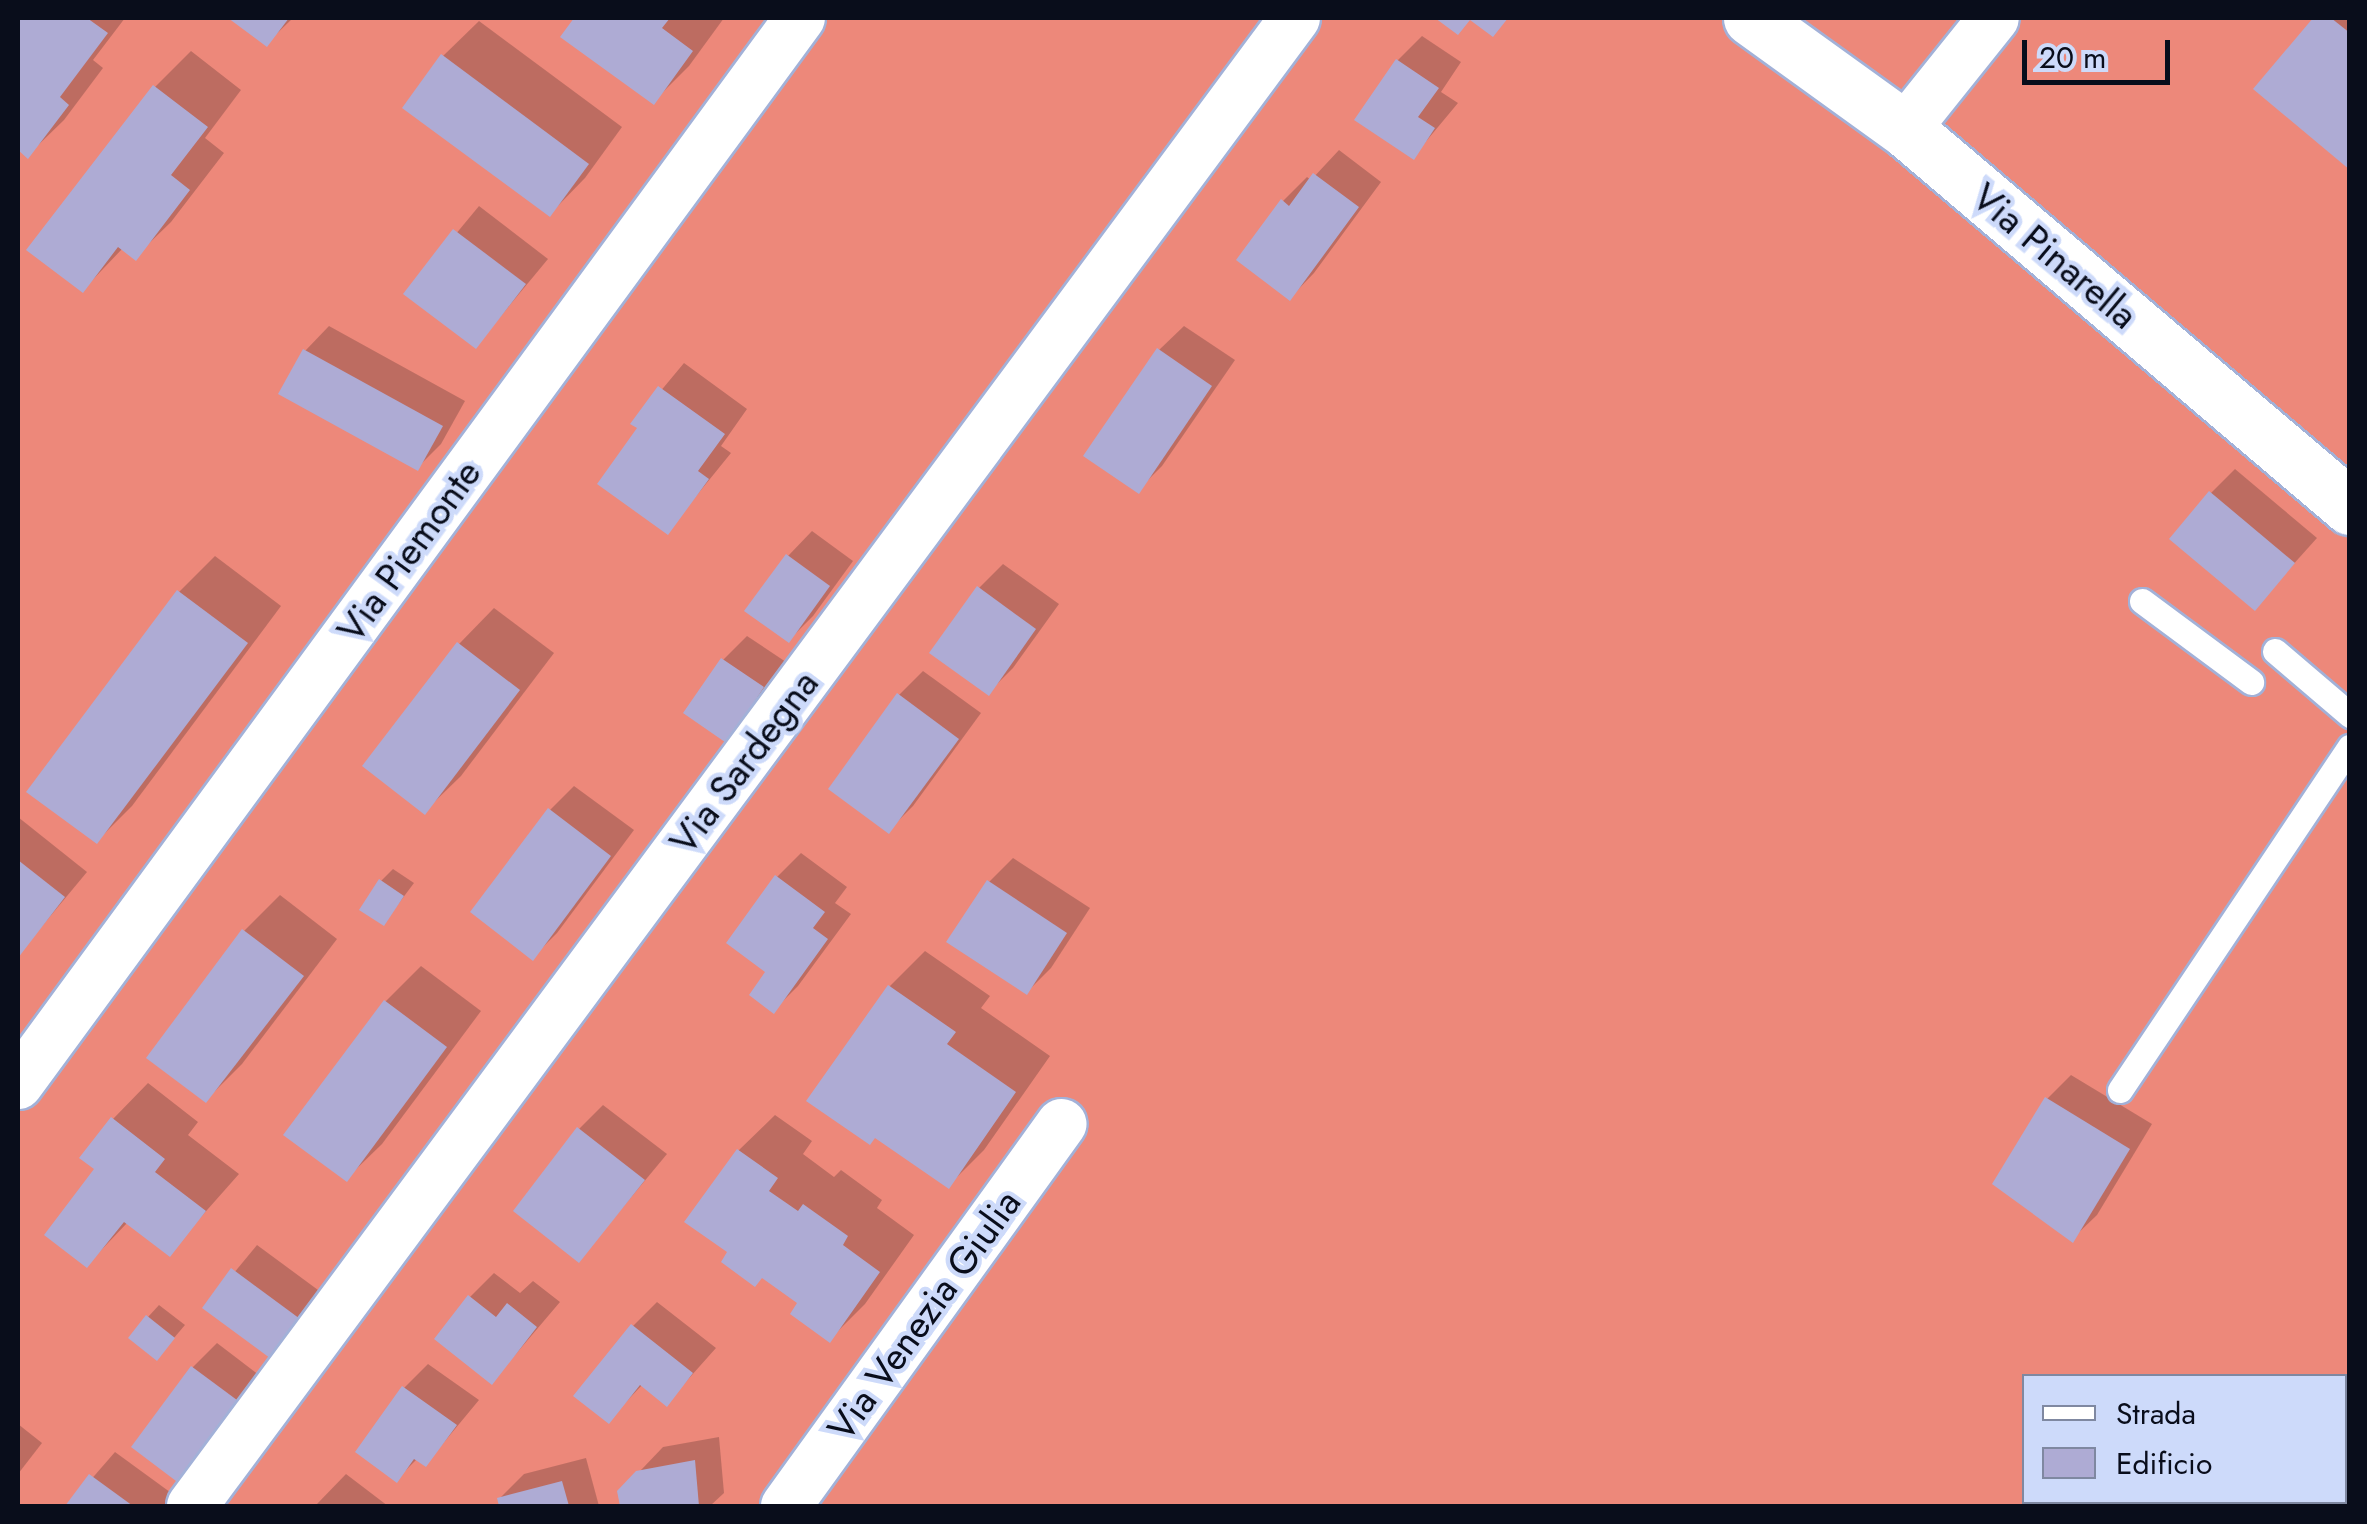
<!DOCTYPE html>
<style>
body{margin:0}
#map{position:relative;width:2367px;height:1524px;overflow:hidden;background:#cddafa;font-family:Jost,sans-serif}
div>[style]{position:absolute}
.forest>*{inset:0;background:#ed887a}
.shadow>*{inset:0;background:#0003}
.building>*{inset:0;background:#aeabd4}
.roads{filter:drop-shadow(2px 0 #a2b1d8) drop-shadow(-2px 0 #a2b1d8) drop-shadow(0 2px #a2b1d8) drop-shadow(0 -2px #a2b1d8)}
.lane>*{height:25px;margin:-12.5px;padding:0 12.5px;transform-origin:12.5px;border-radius:12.5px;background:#fff}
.street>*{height:50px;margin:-25px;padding:0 25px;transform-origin:25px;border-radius:25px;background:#fff}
.secondary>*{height:55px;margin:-27.5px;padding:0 27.5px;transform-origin:27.5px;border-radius:27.5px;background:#fff}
span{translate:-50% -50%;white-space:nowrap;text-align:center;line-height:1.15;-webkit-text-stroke:9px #cddafa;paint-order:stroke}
.street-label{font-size:38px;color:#090d1b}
.frame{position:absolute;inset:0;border:20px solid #090d1b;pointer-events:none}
.legend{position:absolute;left:2022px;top:1374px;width:325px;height:130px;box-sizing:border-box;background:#cddafa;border:2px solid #7f88a1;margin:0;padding:12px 18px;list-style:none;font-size:30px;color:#090d1b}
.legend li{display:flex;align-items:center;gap:20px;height:50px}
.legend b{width:50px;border:2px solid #7f88a1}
.scale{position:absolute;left:2022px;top:40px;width:148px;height:45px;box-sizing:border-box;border:5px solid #090d1b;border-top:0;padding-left:12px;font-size:30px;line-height:35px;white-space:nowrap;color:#090d1b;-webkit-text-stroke:8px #cddafa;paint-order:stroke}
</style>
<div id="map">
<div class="forest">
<i style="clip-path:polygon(evenodd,18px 18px,2349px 18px,2349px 1506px,18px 1506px,18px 18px,2024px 1376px,2344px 1376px,2344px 1502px,2024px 1502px,2024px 1376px)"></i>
</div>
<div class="shadow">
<i style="clip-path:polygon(18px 18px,125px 18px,93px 60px,103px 68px,64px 120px,28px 155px,20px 149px,18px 152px)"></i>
<i style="clip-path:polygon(232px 18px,293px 18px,266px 44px)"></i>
<i style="clip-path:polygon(577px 18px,724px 18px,689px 66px,653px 102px,563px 36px)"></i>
<i style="clip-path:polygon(2316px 18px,2350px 18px,2350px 167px,2256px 89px)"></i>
<i style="clip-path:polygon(479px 21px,622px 127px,585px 178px,550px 214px,443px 56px)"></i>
<i style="clip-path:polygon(1422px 36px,1461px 62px,1441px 92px,1458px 103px,1413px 157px,1398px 60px)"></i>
<i style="clip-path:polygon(191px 51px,241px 90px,205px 138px,224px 153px,171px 222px,135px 257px,123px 248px,83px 290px,30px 250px,155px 87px)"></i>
<i style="clip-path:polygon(1339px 150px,1381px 182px,1314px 273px,1290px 298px,1283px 201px,1307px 177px,1311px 180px)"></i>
<i style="clip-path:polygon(479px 206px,548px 259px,476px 346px,407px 293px)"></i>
<i style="clip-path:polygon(329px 326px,465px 401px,441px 444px,417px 468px,305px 351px)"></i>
<i style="clip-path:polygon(1184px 326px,1235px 360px,1162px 466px,1138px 490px,1159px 350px)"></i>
<i style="clip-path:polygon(684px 363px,747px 409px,721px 446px,731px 453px,667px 532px,640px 428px,634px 423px)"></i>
<i style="clip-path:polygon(2235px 469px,2317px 538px,2255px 607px,2211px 493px)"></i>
<i style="clip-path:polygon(812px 531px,853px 561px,813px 616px,789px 640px,788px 556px)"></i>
<i style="clip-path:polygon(215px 556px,281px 606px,132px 806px,97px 841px,179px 592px)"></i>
<i style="clip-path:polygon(1003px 564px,1059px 604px,1013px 668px,988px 693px,979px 588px)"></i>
<i style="clip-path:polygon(494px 608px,554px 653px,461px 776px,425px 811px,459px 644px)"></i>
<i style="clip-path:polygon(747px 636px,786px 662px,735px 745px,723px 660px)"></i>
<i style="clip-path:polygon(923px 671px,981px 713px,913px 806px,889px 830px,899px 695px)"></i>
<i style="clip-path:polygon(574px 786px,634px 830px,557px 933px,533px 957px,550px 810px)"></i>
<i style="clip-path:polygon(18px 817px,87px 872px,18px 955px)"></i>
<i style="clip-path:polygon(801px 853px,847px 887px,835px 903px,851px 914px,798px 986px,774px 1010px,769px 971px,777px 877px)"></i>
<i style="clip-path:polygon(1013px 858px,1090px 908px,1051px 968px,1027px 992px,989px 882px)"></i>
<i style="clip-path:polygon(393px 869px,414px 883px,384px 923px,381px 881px)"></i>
<i style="clip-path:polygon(280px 895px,337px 939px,242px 1064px,206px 1100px,244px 931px)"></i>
<i style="clip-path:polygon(925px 951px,990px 996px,981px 1008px,1050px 1056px,984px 1150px,949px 1185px,890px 986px)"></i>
<i style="clip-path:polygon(421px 966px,481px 1011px,382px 1144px,346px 1179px,385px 1002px)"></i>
<i style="clip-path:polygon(2071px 1075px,2152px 1124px,2097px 1215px,2072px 1239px,2047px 1099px)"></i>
<i style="clip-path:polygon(148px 1083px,198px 1122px,188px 1135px,239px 1174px,169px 1253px,128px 1222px,87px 1265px,98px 1169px,113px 1119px)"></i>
<i style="clip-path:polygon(603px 1105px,667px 1154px,579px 1260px,579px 1129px)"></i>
<i style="clip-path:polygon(775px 1115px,812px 1141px,803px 1154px,834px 1177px,841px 1170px,882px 1200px,877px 1208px,914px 1235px,865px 1304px,829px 1340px,801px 1302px,687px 1221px,739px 1150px)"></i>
<i style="clip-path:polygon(257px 1245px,333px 1301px,306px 1339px,205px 1308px)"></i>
<i style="clip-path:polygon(494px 1273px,520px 1293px,533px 1281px,560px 1302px,492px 1382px,470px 1297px)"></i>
<i style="clip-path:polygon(657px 1302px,716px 1348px,667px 1403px,643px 1384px,609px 1420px,633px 1326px)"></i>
<i style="clip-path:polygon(159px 1305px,185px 1325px,157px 1358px,148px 1317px)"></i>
<i style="clip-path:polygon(217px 1343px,263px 1378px,204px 1456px,134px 1447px,193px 1367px)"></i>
<i style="clip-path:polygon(428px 1364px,479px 1400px,426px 1464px,418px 1458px,397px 1479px,404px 1388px)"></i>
<i style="clip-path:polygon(18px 1424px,42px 1443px,18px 1474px)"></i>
<i style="clip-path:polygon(719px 1437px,724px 1493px,710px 1506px,623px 1506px,620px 1492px,663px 1447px)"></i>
<i style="clip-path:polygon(115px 1452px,174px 1495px,166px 1506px,68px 1506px)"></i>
<i style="clip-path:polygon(586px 1458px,599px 1506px,502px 1506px,500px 1498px,524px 1474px)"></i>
<i style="clip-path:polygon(346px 1474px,388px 1506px,315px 1506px)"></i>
<i style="clip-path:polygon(2051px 1502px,2136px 1502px,2132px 1506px,2046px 1506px)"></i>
</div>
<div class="building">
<i style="clip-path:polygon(18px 18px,87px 18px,108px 33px,60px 97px,69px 105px,28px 159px,18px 150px)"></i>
<i style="clip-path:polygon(228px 18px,289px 18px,267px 47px)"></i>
<i style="clip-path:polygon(574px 18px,670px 18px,662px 28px,693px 51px,654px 105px,560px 37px)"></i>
<i style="clip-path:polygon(1435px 18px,1508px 18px,1493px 37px,1470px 20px,1458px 35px)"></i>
<i style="clip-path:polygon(2313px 18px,2331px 18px,2350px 33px,2350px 170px,2253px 89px)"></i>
<i style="clip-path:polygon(441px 54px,589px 164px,550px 217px,402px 108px)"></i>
<i style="clip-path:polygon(1396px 59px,1439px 88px,1418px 117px,1435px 128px,1414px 160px,1354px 120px)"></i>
<i style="clip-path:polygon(153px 85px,208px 127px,171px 175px,190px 190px,136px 261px,118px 247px,83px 293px,26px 250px)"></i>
<i style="clip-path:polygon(1313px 173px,1359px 207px,1290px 301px,1236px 260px,1281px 199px,1289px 206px)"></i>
<i style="clip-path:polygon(453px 229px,526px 284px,476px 349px,403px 294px)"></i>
<i style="clip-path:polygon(1157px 348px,1212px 386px,1139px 494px,1083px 456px)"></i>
<i style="clip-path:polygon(303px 349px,443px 426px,418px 471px,278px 394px)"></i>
<i style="clip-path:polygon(658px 386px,725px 434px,698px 471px,709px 479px,668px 535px,597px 484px,637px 428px,630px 424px)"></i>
<i style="clip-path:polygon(2209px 491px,2295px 563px,2255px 611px,2169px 539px)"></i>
<i style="clip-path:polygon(786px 554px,830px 586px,789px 643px,744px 611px)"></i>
<i style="clip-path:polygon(977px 586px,1036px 629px,989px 696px,929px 653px)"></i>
<i style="clip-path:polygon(177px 590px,248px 643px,97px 844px,26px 792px)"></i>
<i style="clip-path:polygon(457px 642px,520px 690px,425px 815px,362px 766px)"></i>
<i style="clip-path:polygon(721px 658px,764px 687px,747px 713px,755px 719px,735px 749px,683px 713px)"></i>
<i style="clip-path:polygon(897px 693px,959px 739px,889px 834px,828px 789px)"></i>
<i style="clip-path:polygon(548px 808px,611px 856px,533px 961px,470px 912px)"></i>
<i style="clip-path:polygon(18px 860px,65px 897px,18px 958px)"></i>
<i style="clip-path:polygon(775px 875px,825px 912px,813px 928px,828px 939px,774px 1014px,749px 995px,765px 972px,726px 943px)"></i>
<i style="clip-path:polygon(379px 879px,404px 896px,384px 926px,359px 910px)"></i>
<i style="clip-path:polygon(987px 880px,1067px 933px,1027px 995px,946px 942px)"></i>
<i style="clip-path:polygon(242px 929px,304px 976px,206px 1103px,146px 1058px)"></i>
<i style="clip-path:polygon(888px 985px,956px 1032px,947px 1044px,1016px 1092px,949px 1189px,875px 1138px,870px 1145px,806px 1101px)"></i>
<i style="clip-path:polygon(384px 1000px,447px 1047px,347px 1182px,283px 1135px)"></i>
<i style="clip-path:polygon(2045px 1097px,2130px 1149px,2073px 1243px,1992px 1184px)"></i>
<i style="clip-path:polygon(111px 1117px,165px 1159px,155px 1172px,206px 1211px,170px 1257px,124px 1222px,87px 1268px,44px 1235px,94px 1169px,79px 1158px)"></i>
<i style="clip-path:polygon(577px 1127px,645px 1180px,579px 1263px,513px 1211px)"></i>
<i style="clip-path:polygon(737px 1149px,778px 1178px,769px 1191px,798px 1211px,803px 1204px,848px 1236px,843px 1245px,880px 1272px,830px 1343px,790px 1314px,797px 1303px,762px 1278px,755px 1287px,721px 1262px,727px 1252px,684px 1222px)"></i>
<i style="clip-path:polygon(231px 1268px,311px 1327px,282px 1367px,202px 1308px)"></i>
<i style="clip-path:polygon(468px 1295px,496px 1317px,507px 1303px,537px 1327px,492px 1385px,434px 1339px)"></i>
<i style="clip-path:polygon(146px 1315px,175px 1338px,157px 1361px,128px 1338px)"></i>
<i style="clip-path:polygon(631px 1324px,693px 1373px,667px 1407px,640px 1385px,609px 1424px,573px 1396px)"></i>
<i style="clip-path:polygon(191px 1366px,241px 1403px,180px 1484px,131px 1447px)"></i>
<i style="clip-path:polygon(402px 1386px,457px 1425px,426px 1467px,414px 1459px,397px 1483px,355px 1452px)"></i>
<i style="clip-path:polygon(695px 1460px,699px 1506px,620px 1506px,617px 1491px,636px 1471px)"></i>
<i style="clip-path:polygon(89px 1474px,133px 1506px,65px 1506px)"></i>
<i style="clip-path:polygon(562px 1481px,569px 1506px,499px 1506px,497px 1498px)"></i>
<i style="clip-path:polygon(2047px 1502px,2079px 1502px,2084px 1506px,2043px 1506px)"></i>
</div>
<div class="roads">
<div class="lane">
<i style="left:2142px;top:601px;width:136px;rotate:36.6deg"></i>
<i style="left:2275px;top:651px;width:99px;rotate:40.5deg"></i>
<i style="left:2120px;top:1090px;width:413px;rotate:-56.2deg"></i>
</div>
<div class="street">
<i style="left:1905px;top:129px;width:142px;rotate:-51.3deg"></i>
<i style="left:18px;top:1084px;width:1322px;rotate:-53.74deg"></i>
<i style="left:192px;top:1506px;width:1852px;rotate:-53.45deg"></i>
<i style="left:786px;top:1506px;width:471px;rotate:-54.2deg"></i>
</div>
<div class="secondary">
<i style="left:1751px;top:18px;width:190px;rotate:35.8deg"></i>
<i style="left:1905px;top:129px;width:584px;rotate:40.35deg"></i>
</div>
</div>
<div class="street-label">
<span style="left:2055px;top:256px;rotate:40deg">Via Pinarella</span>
<span style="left:409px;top:551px;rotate:-54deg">Via Piemonte</span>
<span style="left:744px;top:762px;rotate:-53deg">Via Sardegna</span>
<span style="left:924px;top:1315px;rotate:-54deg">Via Venezia Giulia</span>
</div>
<div class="frame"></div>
<ul class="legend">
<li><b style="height:12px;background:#fff"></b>Strada</li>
<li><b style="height:28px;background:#aeabd4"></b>Edificio</li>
</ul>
<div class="scale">20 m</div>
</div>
